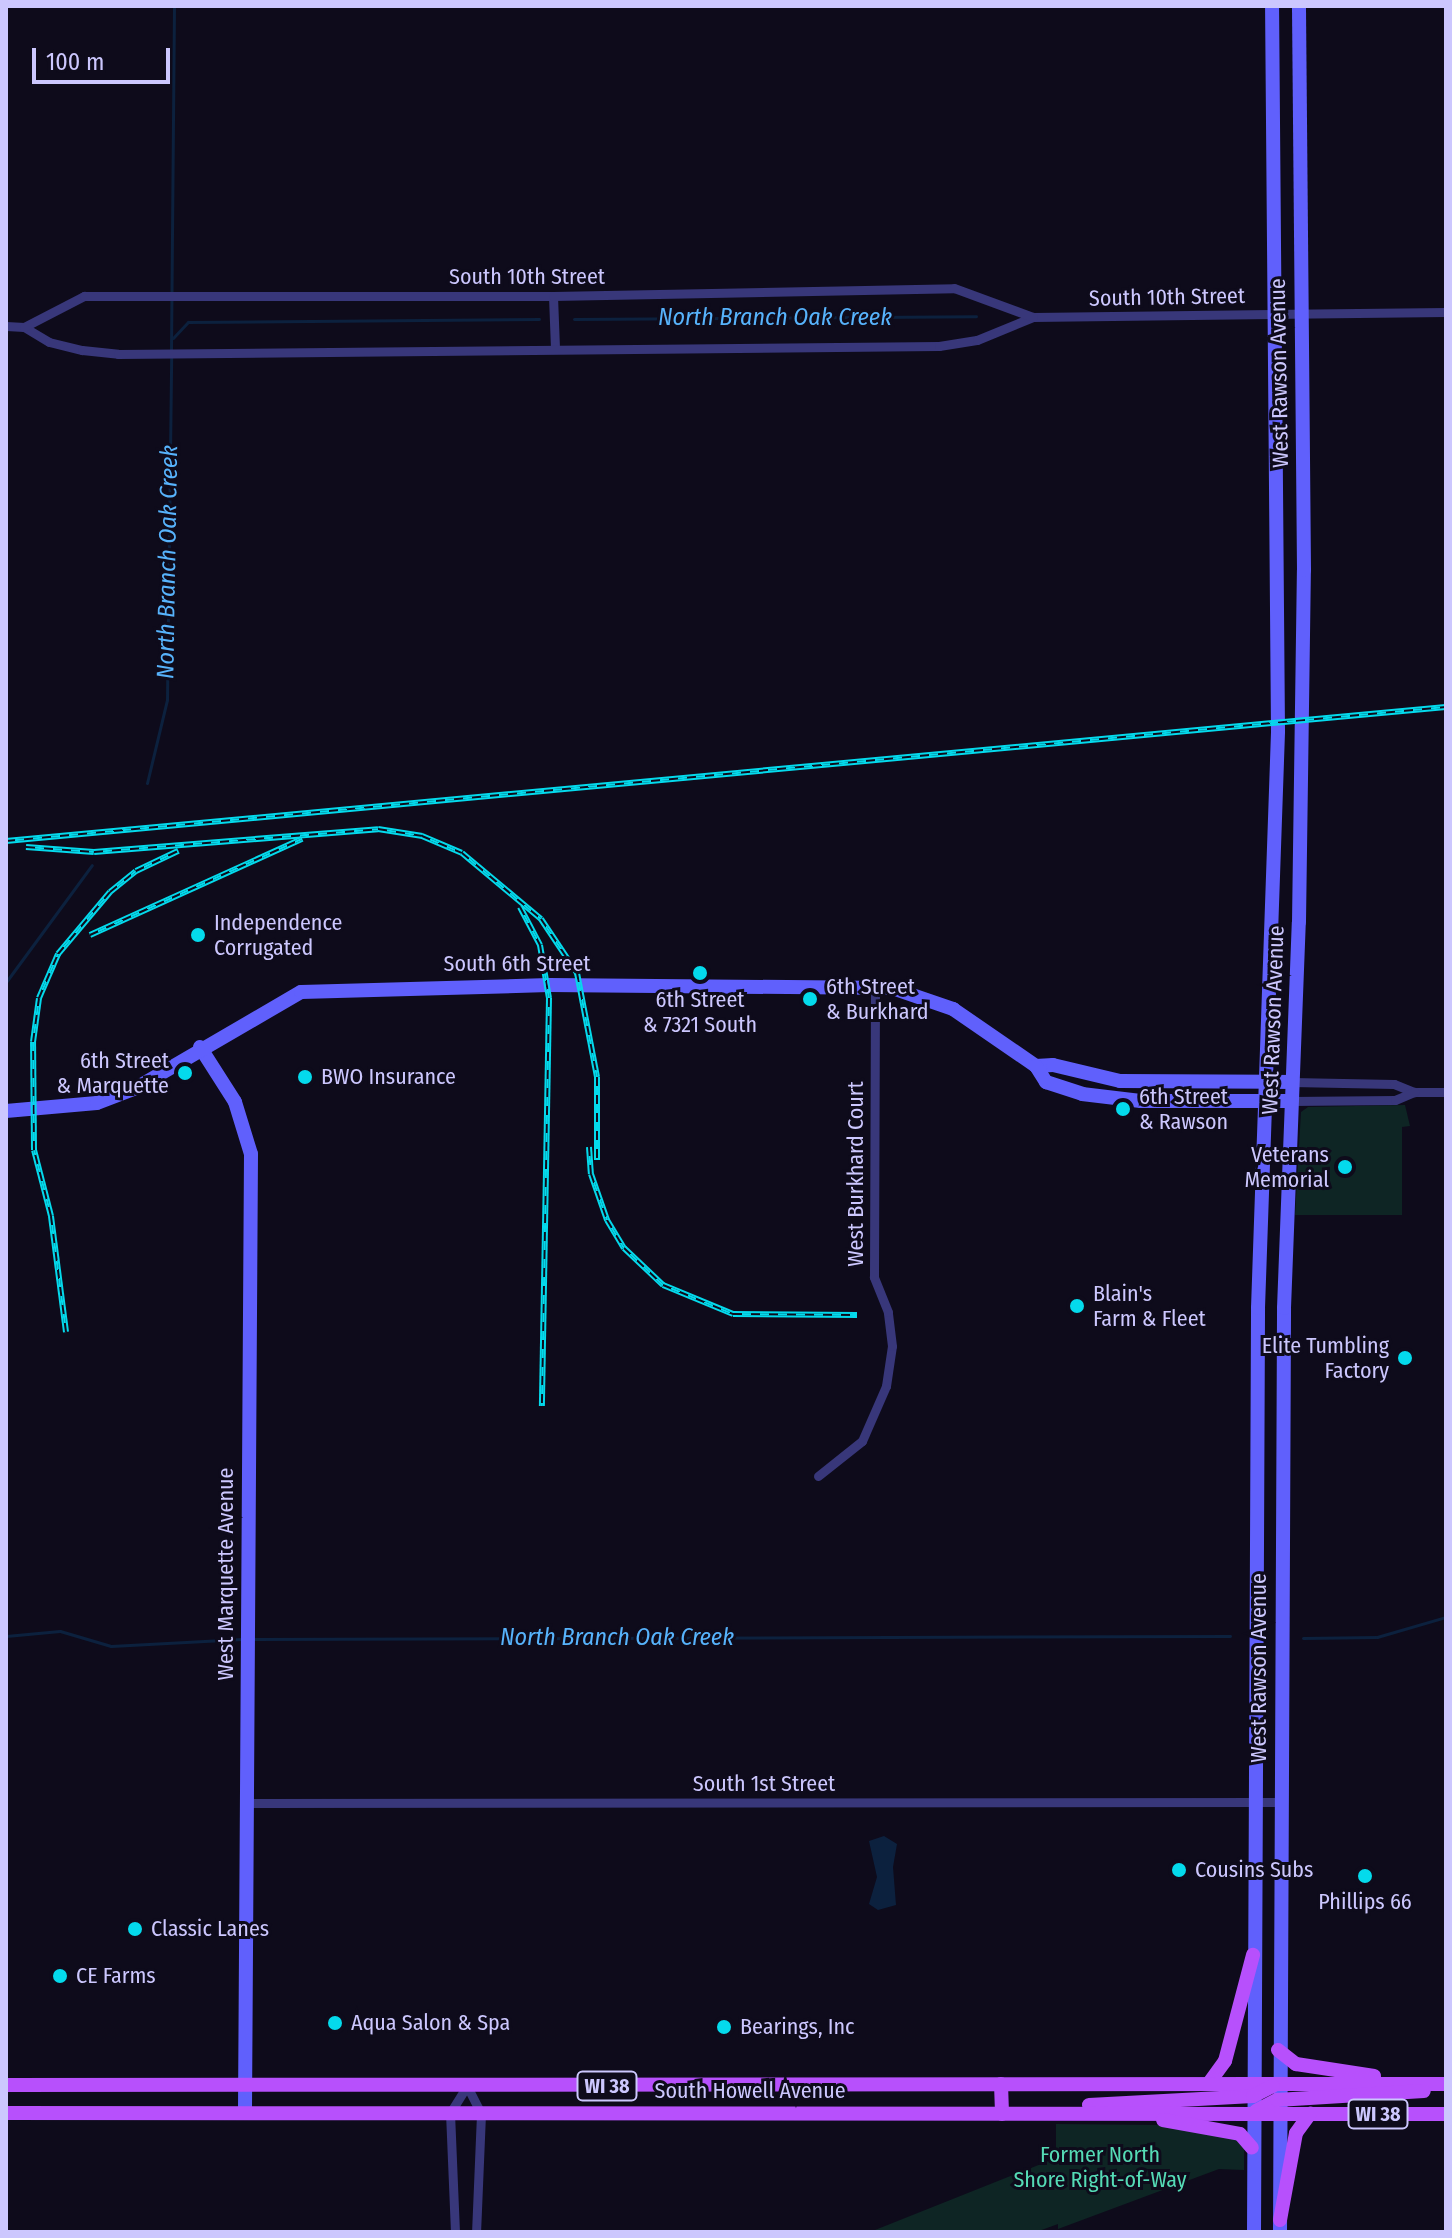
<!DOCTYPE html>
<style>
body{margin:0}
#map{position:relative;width:1452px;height:2238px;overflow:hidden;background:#0e0b1b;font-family:"Fira Sans Condensed",sans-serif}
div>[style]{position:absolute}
.green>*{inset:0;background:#0e2524}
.water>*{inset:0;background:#0c213e}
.stream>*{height:3px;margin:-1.5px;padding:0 1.5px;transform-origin:1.5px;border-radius:1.5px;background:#0c213e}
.street>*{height:9px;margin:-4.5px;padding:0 4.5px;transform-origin:4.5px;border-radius:4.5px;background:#38377a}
.secondary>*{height:14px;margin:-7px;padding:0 7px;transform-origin:7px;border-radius:7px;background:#6060fc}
.primary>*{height:14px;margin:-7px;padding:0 7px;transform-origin:7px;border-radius:7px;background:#b750fc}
.rail>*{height:6px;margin-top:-3px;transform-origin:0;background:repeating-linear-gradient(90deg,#0e0b1b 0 9px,#04daec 0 18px);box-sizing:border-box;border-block:2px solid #04daec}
.dots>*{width:22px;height:22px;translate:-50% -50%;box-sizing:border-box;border:4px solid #0e0b1b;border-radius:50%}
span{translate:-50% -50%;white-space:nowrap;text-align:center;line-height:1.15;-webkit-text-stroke:6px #0e0b1b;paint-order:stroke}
.shield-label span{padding:2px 6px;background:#0e0b1b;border:2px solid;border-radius:6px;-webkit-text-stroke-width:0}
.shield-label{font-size:20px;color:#ccc7fe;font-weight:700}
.street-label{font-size:22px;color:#ccc7fe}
.poi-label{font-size:22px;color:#ccc7fe}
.left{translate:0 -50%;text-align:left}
.right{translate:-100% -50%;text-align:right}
.park-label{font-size:22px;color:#55dbb6}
.water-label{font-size:24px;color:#57b3fc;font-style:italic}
.frame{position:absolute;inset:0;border:8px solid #ccc7fe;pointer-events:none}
.scale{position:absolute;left:32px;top:48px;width:138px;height:36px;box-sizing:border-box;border:4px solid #ccc7fe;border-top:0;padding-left:10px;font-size:24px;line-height:28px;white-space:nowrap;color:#ccc7fe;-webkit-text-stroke:6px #0e0b1b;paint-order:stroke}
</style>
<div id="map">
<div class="green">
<i style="clip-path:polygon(1405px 1105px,1410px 1126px,1402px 1127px,1402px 1215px,1295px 1215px,1301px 1112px,1308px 1107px)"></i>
<i style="clip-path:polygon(1056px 2124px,1161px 2125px,1233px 2135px,1244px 2146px,1244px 2170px,1219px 2169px,1058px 2229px,1058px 2224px,1036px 2232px,870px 2232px,1056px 2158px)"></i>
</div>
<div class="water">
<i style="clip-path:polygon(884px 1836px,897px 1844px,893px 1867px,896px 1905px,878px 1910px,869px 1904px,877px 1877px,869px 1841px)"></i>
</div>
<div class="stream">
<i style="left:574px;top:319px;width:402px;rotate:-0.4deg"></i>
<i style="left:173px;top:338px;width:22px;rotate:-47deg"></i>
<i style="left:188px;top:322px;width:351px;rotate:-0.5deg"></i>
<i style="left:171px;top:350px;width:344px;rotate:-89.5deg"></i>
<i style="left:147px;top:783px;width:85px;rotate:-76.5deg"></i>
<i style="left:167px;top:700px;width:342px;rotate:-89.3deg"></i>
<i style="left:6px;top:982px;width:145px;rotate:-53.7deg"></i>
<i style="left:6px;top:1636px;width:54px;rotate:-5.3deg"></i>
<i style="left:60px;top:1631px;width:53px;rotate:16.4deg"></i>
<i style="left:111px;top:1646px;width:131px;rotate:-3.1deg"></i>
<i style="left:1303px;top:1638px;width:74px;rotate:-0.8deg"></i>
<i style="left:1377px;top:1637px;width:72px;rotate:-16.2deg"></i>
<i style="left:254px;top:1639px;width:976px;rotate:-0.18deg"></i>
</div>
<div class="street">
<i style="left:553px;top:296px;width:53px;rotate:87.8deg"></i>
<i style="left:6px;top:326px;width:18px;rotate:3deg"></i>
<i style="left:24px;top:327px;width:29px;rotate:31deg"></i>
<i style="left:49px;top:342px;width:34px;rotate:14deg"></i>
<i style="left:82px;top:350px;width:36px;rotate:6deg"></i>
<i style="left:118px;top:354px;width:821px;rotate:-0.56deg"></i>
<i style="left:939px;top:346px;width:38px;rotate:-9deg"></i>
<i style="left:977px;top:340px;width:61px;rotate:-22.3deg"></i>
<i style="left:1033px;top:317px;width:413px;rotate:-0.7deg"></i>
<i style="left:24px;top:327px;width:68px;rotate:-27.3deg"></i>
<i style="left:84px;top:296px;width:469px"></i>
<i style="left:553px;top:296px;width:401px;rotate:-1.1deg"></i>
<i style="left:954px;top:288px;width:84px;rotate:20.2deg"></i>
<i style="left:1292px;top:1082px;width:102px;rotate:1.1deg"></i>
<i style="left:1394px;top:1084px;width:22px;rotate:22deg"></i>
<i style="left:1414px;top:1092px;width:32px"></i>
<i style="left:1291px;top:1101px;width:104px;rotate:-0.6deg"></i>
<i style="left:1395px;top:1100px;width:21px;rotate:-23deg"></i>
<i style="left:818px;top:1476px;width:56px;rotate:-38.5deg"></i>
<i style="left:862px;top:1441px;width:60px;rotate:-66.4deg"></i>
<i style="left:886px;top:1386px;width:40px;rotate:-81.5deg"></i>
<i style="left:892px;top:1346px;width:34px;rotate:-97deg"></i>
<i style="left:888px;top:1312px;width:38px;rotate:-112deg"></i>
<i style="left:874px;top:1277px;width:291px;rotate:-89.8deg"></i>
<i style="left:247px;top:1803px;width:1033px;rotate:-0.06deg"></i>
<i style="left:467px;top:2086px;width:31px;rotate:63deg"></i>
<i style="left:481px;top:2114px;width:118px;rotate:92.4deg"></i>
<i style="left:455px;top:2232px;width:119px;rotate:-92.4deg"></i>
<i style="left:450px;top:2113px;width:32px;rotate:-58deg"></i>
</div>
<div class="secondary">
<i style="left:200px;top:1047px;width:65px;rotate:57.5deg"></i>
<i style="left:235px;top:1102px;width:54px;rotate:72.9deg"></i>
<i style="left:251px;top:1154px;width:959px;rotate:90.36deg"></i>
<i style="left:1036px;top:1066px;width:17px;rotate:-3deg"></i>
<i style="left:1053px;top:1065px;width:69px;rotate:13.4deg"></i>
<i style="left:1120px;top:1081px;width:172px;rotate:0.3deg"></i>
<i style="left:6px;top:1111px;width:91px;rotate:-5deg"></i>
<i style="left:97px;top:1103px;width:42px;rotate:-21deg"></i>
<i style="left:136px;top:1088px;width:191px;rotate:-30.2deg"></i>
<i style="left:301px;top:992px;width:248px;rotate:-1.6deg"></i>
<i style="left:549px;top:985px;width:343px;rotate:0.5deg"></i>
<i style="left:892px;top:988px;width:65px;rotate:19deg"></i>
<i style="left:953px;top:1009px;width:101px;rotate:34.5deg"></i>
<i style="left:1036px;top:1066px;width:19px;rotate:58deg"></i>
<i style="left:1046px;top:1082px;width:38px;rotate:18deg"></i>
<i style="left:1082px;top:1094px;width:59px;rotate:6.8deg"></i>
<i style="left:1141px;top:1101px;width:150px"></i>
<i style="left:1254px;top:2232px;width:924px;rotate:-89.75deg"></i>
<i style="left:1258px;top:1308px;width:577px;rotate:-88.01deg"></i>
<i style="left:1278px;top:731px;width:725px;rotate:-90.47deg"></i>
<i style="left:1280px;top:2232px;width:924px;rotate:-89.75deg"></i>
<i style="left:1284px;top:1308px;width:386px;rotate:-87.8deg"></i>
<i style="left:1299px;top:922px;width:352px;rotate:-89.2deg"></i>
<i style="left:1304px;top:570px;width:564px;rotate:-90.51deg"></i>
</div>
<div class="primary">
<i style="left:1278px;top:2050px;width:23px;rotate:38deg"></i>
<i style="left:1296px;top:2064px;width:79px;rotate:8.7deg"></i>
<i style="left:1209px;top:2083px;width:27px;rotate:-54deg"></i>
<i style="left:1225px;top:2061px;width:110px;rotate:-75.2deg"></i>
<i style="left:1001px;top:2084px;width:30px;rotate:88deg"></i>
<i style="left:6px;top:2085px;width:1440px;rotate:-0.04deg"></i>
<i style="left:1089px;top:2105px;width:164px;rotate:-3.1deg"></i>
<i style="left:1253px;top:2096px;width:22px;rotate:-27deg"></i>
<i style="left:1256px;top:2111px;width:24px;rotate:-28deg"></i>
<i style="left:1277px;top:2100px;width:147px;rotate:-3.5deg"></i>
<i style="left:6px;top:2113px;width:1440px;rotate:0.04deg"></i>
<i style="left:1163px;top:2120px;width:78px;rotate:10.3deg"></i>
<i style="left:1240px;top:2134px;width:18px;rotate:49deg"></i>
<i style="left:1280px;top:2220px;width:88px;rotate:-79.6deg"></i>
<i style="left:1296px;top:2133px;width:24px;rotate:-54deg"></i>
</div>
<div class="rail">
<i style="left:6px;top:841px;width:1446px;rotate:-5.32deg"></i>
<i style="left:26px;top:847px;width:68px;rotate:4.2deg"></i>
<i style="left:94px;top:852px;width:285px;rotate:-4.6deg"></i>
<i style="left:378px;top:829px;width:45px;rotate:9deg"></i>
<i style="left:422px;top:836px;width:43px;rotate:23deg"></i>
<i style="left:462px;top:853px;width:103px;rotate:39.9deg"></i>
<i style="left:541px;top:919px;width:65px;rotate:56.3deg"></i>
<i style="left:577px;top:973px;width:106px;rotate:79.1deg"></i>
<i style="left:597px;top:1077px;width:83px;rotate:90deg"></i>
<i style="left:520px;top:907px;width:43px;rotate:62.2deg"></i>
<i style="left:540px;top:945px;width:54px;rotate:80.4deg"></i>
<i style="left:549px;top:998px;width:408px;rotate:91deg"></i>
<i style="left:90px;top:935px;width:233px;rotate:-24.4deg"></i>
<i style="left:589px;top:1147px;width:27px;rotate:86deg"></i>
<i style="left:591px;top:1174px;width:49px;rotate:70.8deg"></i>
<i style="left:607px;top:1220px;width:33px;rotate:59deg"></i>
<i style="left:624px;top:1248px;width:54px;rotate:43.5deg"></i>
<i style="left:663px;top:1285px;width:76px;rotate:22.5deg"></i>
<i style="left:733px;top:1314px;width:124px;rotate:0.5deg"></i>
<i style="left:66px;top:1332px;width:117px;rotate:-97.4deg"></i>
<i style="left:51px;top:1216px;width:68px;rotate:-104.4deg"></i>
<i style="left:34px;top:1150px;width:108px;rotate:-90.5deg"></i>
<i style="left:33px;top:1042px;width:44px;rotate:-82.2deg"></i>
<i style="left:39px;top:998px;width:48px;rotate:-66.6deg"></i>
<i style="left:58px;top:954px;width:81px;rotate:-50deg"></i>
<i style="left:110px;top:892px;width:33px;rotate:-39deg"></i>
<i style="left:136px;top:871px;width:47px;rotate:-25.5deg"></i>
</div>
<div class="dots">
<i style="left:198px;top:935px;background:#04daec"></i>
<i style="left:700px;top:973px;background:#04daec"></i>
<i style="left:810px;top:999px;background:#04daec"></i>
<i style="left:185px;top:1073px;background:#04daec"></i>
<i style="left:305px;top:1077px;background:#04daec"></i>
<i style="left:1123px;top:1109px;background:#04daec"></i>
<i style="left:1345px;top:1167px;background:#04daec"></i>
<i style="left:1077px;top:1306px;background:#04daec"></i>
<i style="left:1405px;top:1358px;background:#04daec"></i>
<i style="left:1179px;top:1870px;background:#04daec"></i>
<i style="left:1365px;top:1876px;background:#04daec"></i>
<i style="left:135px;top:1929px;background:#04daec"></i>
<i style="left:60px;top:1976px;background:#04daec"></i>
<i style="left:335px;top:2023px;background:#04daec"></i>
<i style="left:724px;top:2027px;background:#04daec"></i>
</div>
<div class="shield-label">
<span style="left:607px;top:2086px">WI 38</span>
<span style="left:1378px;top:2114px">WI 38</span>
</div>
<div class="street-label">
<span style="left:527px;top:277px">South 10th Street</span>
<span style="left:1167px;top:297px;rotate:-1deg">South 10th Street</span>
<span style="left:1279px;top:373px;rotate:-91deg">West Rawson Avenue</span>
<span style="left:517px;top:964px">South 6th Street</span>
<span style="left:1273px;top:1020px;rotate:-88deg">West Rawson Avenue</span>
<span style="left:856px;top:1174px;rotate:-90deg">West Burkhard Court</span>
<span style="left:226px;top:1574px;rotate:-90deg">West Marquette Avenue</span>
<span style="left:1259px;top:1668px;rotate:-90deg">West Rawson Avenue</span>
<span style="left:764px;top:1784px">South 1st Street</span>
<span style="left:750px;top:2091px">South Howell Avenue</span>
</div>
<div class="poi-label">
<span class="left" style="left:214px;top:935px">Independence<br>Corrugated</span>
<span class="left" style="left:826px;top:999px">6th Street<br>&amp; Burkhard</span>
<span style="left:700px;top:1012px">6th Street<br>&amp; 7321 South</span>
<span class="right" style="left:169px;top:1073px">6th Street<br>&amp; Marquette</span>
<span class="left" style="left:321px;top:1077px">BWO Insurance</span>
<span class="left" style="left:1139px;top:1109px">6th Street<br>&amp; Rawson</span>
<span class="right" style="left:1329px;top:1167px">Veterans<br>Memorial</span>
<span class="left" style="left:1093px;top:1306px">Blain's<br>Farm &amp; Fleet</span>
<span class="right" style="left:1389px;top:1358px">Elite Tumbling<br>Factory</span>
<span class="left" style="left:1195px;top:1870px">Cousins Subs</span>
<span style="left:1365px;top:1902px">Phillips 66</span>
<span class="left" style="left:151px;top:1929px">Classic Lanes</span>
<span class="left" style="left:76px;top:1976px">CE Farms</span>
<span class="left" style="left:351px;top:2023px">Aqua Salon &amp; Spa</span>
<span class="left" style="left:740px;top:2027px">Bearings, Inc</span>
</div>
<div class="park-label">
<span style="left:1100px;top:2167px">Former North<br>Shore Right-of-Way</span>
</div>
<div class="water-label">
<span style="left:775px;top:318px">North Branch Oak Creek</span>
<span style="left:168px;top:562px;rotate:-89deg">North Branch Oak Creek</span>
<span style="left:617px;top:1638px">North Branch Oak Creek</span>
</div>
<div class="frame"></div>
<div class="scale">100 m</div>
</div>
